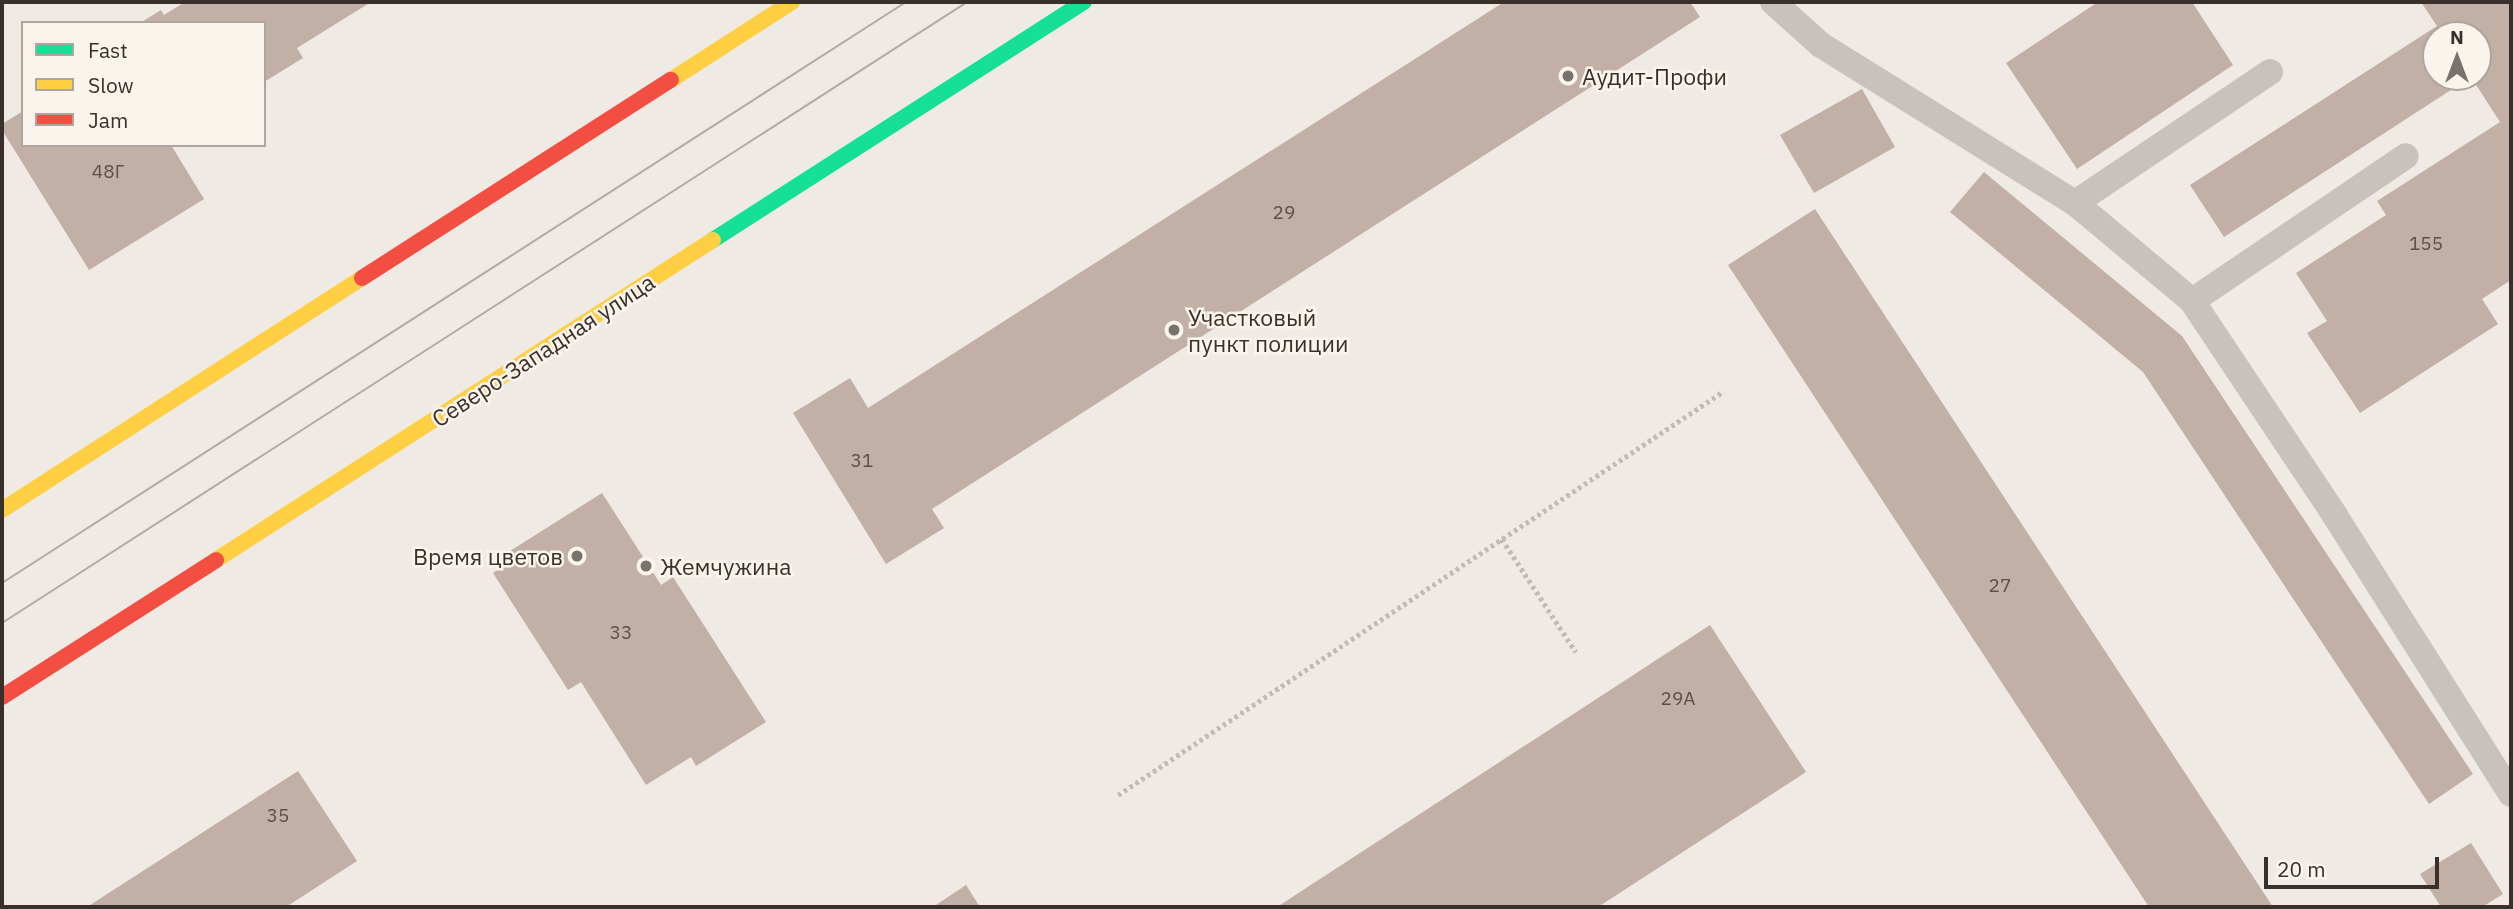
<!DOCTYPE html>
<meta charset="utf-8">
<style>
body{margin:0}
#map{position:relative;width:2513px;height:909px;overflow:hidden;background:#efeae4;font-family:"IBM Plex Sans",sans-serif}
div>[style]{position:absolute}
.building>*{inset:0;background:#c2afa6}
.path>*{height:4.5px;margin-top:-2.25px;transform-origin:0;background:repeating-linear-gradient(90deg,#c1bbb6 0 3.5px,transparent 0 7px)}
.lane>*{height:26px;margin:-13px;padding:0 13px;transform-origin:13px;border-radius:13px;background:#c8c2bd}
.fast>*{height:16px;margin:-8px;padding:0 8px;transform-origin:8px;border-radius:8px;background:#16e098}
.slow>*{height:16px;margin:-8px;padding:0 8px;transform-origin:8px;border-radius:8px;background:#ffcf43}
.jam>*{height:16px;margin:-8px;padding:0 8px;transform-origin:8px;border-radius:8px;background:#f24e42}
.tram>*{height:2px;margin:-1px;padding:0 1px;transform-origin:1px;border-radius:1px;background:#b1aba7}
.dots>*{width:19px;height:19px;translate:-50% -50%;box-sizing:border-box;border:4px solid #faf4ed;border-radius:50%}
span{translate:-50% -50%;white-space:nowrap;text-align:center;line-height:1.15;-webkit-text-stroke:5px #faf4ed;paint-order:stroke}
.number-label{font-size:19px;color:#5c504a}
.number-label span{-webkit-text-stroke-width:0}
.poi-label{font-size:23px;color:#3a302b}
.left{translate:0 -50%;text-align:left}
.right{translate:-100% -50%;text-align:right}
.street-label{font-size:23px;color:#3a302b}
.frame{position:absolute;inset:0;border:4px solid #3a302b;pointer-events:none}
.legend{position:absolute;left:21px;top:21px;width:245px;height:126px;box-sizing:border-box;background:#faf4ed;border:2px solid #ada69f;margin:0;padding:9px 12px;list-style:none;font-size:21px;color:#3a302b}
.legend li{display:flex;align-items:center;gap:14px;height:35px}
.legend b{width:35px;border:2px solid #ada69f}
.north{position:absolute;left:2422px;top:21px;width:70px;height:70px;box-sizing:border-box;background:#faf4ed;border:2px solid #ada69f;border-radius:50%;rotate:0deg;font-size:19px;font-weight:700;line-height:28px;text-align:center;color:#3a302b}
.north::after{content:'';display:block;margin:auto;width:24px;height:32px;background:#79716c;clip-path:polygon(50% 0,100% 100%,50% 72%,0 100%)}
.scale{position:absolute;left:2264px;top:857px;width:175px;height:32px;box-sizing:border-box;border:4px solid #3a302b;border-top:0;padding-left:9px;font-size:21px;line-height:24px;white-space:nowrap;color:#3a302b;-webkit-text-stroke:5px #faf4ed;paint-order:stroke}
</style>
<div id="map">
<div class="building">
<i style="clip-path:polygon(185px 2px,371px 2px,297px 48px,303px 58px,264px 82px,264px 23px,140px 23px,161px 10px,164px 15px)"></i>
<i style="clip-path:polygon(1504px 2px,1690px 2px,1700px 17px,932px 509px,944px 528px,886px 564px,793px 413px,850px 378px,868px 408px)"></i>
<i style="clip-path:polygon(2098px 2px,2192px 2px,2233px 65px,2077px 169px,2006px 63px)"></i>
<i style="clip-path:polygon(evenodd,2421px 2px,2511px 2px,2511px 280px,2482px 299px,2498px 324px,2360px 413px,2307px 333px,2327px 321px,2296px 273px,2386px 215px,2377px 201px,2500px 122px,2471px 77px,2224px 237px,2190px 185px,2437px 26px,2421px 2px,2436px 35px,2478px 35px,2478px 77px,2436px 77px,2436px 35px)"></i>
<i style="clip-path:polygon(1862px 89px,1895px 147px,1814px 193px,1780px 135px)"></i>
<i style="clip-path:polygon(23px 111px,23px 145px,171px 145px,204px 199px,89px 270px,2px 130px,2px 124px)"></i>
<i style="clip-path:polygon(1984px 172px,2182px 336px,2473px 774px,2429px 804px,2143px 372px,1950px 212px)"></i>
<i style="clip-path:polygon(1815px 209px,2273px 907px,2149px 907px,1728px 265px)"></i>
<i style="clip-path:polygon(602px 493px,661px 585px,673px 577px,766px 722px,696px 766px,691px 757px,646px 785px,581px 682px,568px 690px,493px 573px,514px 559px,510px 551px)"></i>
<i style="clip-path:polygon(1710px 625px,1806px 772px,1598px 907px,1277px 907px)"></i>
<i style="clip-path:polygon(298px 771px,357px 861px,286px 907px,87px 907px)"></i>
<i style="clip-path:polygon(2471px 843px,2503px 894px,2482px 907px,2441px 907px,2420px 874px)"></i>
<i style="clip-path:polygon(966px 885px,980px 907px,933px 907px)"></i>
</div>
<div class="path">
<i style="left:1502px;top:539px;width:135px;rotate:56.8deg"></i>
<i style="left:1118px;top:795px;width:728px;rotate:-33.69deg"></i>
</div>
<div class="lane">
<i style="left:1773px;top:2px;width:64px;rotate:41.9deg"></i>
<i style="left:1821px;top:45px;width:299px;rotate:31.9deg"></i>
<i style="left:2075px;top:203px;width:153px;rotate:39.9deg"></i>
<i style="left:2192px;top:301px;width:256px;rotate:56.3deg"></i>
<i style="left:2334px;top:514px;width:331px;rotate:57.7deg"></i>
<i style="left:2075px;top:203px;width:235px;rotate:-33.9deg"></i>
<i style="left:2192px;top:301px;width:258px;rotate:-34.1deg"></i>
</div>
<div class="fast">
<i style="left:713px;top:240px;width:441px;rotate:-32.7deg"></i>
</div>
<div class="slow">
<i style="left:671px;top:80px;width:144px;rotate:-32.8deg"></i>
<i style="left:2px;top:510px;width:428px;rotate:-32.8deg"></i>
<i style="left:216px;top:560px;width:591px;rotate:-32.78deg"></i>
</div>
<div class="jam">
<i style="left:362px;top:278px;width:367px;rotate:-32.7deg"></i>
<i style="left:2px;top:697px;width:254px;rotate:-32.6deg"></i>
</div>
<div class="tram">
<i style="left:2px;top:583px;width:1075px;rotate:-32.73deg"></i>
<i style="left:2px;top:623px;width:1148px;rotate:-32.76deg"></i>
</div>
<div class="dots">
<i style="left:1568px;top:76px;background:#79716c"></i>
<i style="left:1174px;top:330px;background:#79716c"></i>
<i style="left:577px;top:556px;background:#79716c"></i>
<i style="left:646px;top:566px;background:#79716c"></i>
</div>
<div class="number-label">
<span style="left:108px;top:172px">48Г</span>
<span style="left:1284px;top:213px">29</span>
<span style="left:2426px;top:244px">155</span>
<span style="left:862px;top:461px">31</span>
<span style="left:2000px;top:586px">27</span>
<span style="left:621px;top:633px">33</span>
<span style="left:1678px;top:699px">29А</span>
<span style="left:278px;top:816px">35</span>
</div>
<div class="poi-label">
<span class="left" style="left:1582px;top:76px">Аудит-Профи</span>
<span class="left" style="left:1188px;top:330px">Участковый<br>пункт полиции</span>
<span class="right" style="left:563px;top:556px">Время цветов</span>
<span class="left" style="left:660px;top:566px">Жемчужина</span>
</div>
<div class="street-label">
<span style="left:543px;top:350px;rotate:-33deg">Северо-Западная улица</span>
</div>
<div class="frame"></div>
<ul class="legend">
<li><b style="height:9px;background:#16e098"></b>Fast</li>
<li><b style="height:9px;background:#ffcf43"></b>Slow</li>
<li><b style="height:9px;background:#f24e42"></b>Jam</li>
</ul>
<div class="north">N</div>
<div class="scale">20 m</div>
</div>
